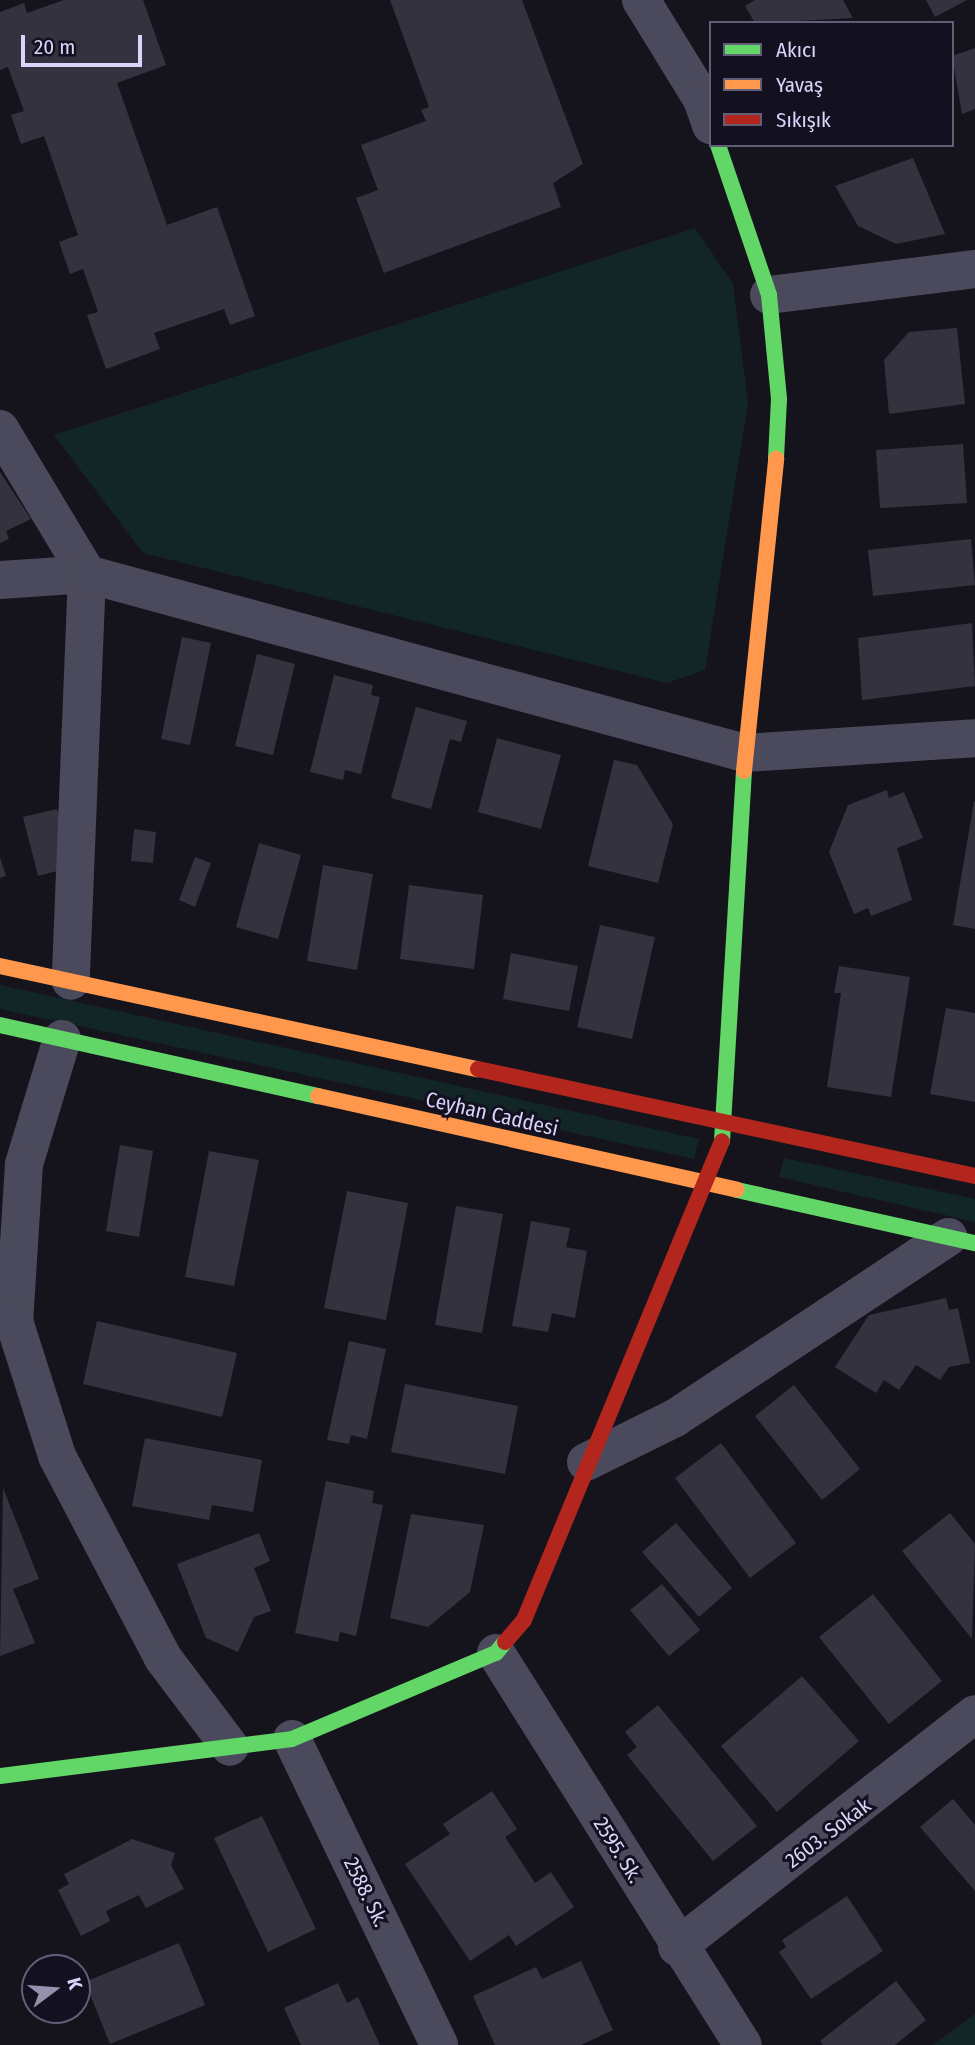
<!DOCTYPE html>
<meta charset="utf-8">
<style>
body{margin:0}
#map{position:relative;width:975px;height:2045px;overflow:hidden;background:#15141c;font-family:"Fira Sans Condensed",sans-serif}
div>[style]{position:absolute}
.green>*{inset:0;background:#132627}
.building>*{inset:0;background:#34323e}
.street>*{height:38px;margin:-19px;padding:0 19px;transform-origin:19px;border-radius:19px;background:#4b4a5c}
.fast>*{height:16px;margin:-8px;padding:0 8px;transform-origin:8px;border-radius:8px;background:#63d668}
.slow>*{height:16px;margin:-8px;padding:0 8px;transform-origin:8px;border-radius:8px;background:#ff974d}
.jam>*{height:16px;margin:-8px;padding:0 8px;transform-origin:8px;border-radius:8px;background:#b3261e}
span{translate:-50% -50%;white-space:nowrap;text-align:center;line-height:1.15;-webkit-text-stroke:6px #131020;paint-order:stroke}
.street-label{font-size:21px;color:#dad4fa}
.legend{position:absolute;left:709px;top:21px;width:245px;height:126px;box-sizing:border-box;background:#131020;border:2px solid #635e77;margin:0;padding:9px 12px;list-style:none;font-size:21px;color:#dad4fa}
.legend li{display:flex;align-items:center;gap:14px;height:35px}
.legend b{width:35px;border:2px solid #635e77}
.north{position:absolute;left:21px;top:1954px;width:70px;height:70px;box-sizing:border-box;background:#131020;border:2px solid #635e77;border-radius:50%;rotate:74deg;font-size:19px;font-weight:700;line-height:28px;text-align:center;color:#dad4fa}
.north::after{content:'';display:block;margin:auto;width:24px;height:32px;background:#9591ac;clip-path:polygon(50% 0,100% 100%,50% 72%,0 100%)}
.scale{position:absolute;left:21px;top:35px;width:121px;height:32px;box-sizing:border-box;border:4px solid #dad4fa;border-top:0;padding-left:9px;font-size:21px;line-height:24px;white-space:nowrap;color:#dad4fa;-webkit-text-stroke:5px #131020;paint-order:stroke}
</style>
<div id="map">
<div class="green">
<i style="clip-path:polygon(695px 228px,733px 284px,748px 403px,705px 670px,667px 683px,143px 553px,54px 435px)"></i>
<i style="clip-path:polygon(0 985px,699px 1139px,694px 1159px,0 1009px)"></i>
<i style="clip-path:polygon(784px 1158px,975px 1199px,975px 1222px,779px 1177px)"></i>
<i style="clip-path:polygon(975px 2014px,975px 2045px,932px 2045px)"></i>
</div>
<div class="building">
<i style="clip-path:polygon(64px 0,143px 0,166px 65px,117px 83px,167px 225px,217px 207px,255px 316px,230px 325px,224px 309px,154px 333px,160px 349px,106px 369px,87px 315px,98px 312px,83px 269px,70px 274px,59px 242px,78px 235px,44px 136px,21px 144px,11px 115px,24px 111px,8px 67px,0 70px,0 12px,24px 3px,27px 13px)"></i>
<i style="clip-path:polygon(390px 0,522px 0,583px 164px,553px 183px,561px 207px,384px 273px,356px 198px,378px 190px,361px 145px,426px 121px,421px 110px,429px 107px)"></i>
<i style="clip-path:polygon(755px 0,843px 0,853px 18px,755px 23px,745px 6px)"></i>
<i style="clip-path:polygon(926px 0,967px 0,935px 17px)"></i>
<i style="clip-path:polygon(975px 48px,975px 109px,962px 114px,952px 56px)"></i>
<i style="clip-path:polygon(913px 158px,945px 234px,896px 244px,858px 226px,835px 186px)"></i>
<i style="clip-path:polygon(957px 328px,965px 404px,889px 414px,884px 360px,909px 332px)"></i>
<i style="clip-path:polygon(963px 444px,967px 503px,880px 508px,876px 450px)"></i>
<i style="clip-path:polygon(0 472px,31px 519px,6px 531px,9px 539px,0 543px)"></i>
<i style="clip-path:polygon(971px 539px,975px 585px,873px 596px,868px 550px)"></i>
<i style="clip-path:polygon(972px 623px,975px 686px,862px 700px,858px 638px)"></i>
<i style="clip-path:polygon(182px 637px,211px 643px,190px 745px,161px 739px)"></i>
<i style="clip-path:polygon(257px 654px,295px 664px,273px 755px,235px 746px)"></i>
<i style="clip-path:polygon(334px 675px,373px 685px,371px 695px,380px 697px,361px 774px,345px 770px,343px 780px,310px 772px)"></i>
<i style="clip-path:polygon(416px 707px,467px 721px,461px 742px,450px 739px,431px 809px,391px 798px)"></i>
<i style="clip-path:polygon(497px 738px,561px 755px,541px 829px,478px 812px)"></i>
<i style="clip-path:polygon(614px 760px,637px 765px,673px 824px,658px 883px,588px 866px)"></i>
<i style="clip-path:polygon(887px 790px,889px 798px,904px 792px,923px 838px,897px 848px,912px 900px,871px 916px,868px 908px,854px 914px,829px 852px,848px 805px)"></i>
<i style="clip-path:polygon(974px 802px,975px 802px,975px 929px,953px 925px)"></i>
<i style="clip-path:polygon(57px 809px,73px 867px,38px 876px,23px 817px)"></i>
<i style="clip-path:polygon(134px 829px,156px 832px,153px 863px,131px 861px)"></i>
<i style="clip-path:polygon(259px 843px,301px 855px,278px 939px,236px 927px)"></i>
<i style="clip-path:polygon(0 857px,6px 876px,0 878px)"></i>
<i style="clip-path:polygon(195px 857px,211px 863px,195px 907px,179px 900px)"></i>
<i style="clip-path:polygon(323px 865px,373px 874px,357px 970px,307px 961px)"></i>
<i style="clip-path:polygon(409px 885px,483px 895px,474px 969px,400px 959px)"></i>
<i style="clip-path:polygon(600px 925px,655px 937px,632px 1039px,577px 1027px)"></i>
<i style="clip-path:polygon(511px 953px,578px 966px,569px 1011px,503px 999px)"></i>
<i style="clip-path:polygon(839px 966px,910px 977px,891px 1097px,827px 1087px,841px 993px,834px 993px)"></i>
<i style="clip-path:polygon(946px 1008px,975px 1013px,975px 1102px,930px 1094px)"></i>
<i style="clip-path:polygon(120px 1145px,153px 1151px,139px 1237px,106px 1231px)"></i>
<i style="clip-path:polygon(209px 1151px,259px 1160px,234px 1286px,185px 1277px)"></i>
<i style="clip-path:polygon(347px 1191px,408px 1203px,386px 1320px,324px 1308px)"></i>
<i style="clip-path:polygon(456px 1206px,503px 1214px,482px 1333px,435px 1325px)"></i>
<i style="clip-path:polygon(531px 1221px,570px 1228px,566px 1247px,587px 1251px,575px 1318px,552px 1313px,548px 1332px,512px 1326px)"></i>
<i style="clip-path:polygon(946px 1298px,949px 1310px,958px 1308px,970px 1363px,949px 1367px,940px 1380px,916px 1365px,899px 1390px,884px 1380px,876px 1393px,835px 1367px,869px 1315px)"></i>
<i style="clip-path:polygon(97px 1321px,237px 1353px,222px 1417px,83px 1384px)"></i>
<i style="clip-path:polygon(349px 1341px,386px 1349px,367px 1439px,351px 1435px,349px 1444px,327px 1440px)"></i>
<i style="clip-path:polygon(405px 1384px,518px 1406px,505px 1474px,391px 1452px)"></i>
<i style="clip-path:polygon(794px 1385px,860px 1469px,822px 1500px,755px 1416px)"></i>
<i style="clip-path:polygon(145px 1438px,262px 1460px,253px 1512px,212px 1505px,209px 1520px,132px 1506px)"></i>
<i style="clip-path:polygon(721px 1443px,796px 1543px,750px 1578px,675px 1478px)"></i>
<i style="clip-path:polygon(326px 1481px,374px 1491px,372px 1503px,383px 1505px,356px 1636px,340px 1632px,338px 1642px,295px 1633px)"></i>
<i style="clip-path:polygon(3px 1488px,39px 1579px,13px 1589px,35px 1643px,0 1656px)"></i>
<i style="clip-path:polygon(950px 1513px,975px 1544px,972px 1639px,902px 1551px)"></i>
<i style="clip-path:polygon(411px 1514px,484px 1525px,470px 1592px,428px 1627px,390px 1618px)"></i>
<i style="clip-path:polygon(676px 1523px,732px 1588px,699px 1617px,642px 1552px)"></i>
<i style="clip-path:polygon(259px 1533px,270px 1561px,254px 1568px,271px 1611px,254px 1617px,238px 1652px,206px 1638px,177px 1564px)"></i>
<i style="clip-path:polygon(662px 1584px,700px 1630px,669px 1656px,630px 1610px)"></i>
<i style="clip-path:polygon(873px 1594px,942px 1681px,889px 1724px,819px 1637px)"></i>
<i style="clip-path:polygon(802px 1676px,859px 1741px,777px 1812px,721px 1746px)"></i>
<i style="clip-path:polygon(658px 1705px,757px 1826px,713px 1861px,627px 1755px,637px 1747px,625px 1732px)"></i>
<i style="clip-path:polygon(492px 1791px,517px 1829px,505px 1837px,535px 1883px,551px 1872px,574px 1907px,516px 1946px,509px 1935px,470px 1961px,405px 1864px,450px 1834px,443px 1824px)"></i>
<i style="clip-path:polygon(953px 1799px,975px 1825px,975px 1891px,920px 1827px)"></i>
<i style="clip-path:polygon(262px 1816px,316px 1929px,268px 1952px,214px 1838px)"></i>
<i style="clip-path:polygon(132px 1839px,175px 1853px,171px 1865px,184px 1889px,146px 1908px,139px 1895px,106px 1911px,110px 1921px,81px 1936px,58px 1890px,69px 1884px,64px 1874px)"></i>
<i style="clip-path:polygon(847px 1896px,883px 1951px,811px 1999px,779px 1952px,786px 1947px,782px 1940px)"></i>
<i style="clip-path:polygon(179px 1943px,205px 2005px,110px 2044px,85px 1982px)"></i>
<i style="clip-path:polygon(581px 1961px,613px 2030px,581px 2045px,495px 2045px,473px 1996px,536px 1967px,542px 1979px)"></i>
<i style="clip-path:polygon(896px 1981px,926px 2020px,895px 2045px,823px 2045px,820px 2041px)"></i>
<i style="clip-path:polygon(338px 1983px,347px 2003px,358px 1997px,380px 2045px,301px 2045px,284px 2008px)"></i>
</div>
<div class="street">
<i style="left:641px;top:0;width:116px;rotate:58.4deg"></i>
<i style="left:702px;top:99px;width:28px;rotate:71deg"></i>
<i style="left:769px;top:295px;width:208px;rotate:-7.2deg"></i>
<i style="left:0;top:429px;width:169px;rotate:59deg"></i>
<i style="left:87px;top:574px;width:407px;rotate:92.3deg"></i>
<i style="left:0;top:580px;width:87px;rotate:-3.9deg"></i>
<i style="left:87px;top:574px;width:682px;rotate:15.22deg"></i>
<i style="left:745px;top:753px;width:230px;rotate:-3.7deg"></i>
<i style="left:62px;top:1039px;width:131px;rotate:106.9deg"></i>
<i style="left:24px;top:1164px;width:157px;rotate:93.6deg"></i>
<i style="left:14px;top:1321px;width:142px;rotate:72.3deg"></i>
<i style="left:57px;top:1456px;width:228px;rotate:62.3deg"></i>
<i style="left:163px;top:1658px;width:111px;rotate:53deg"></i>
<i style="left:586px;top:1462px;width:99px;rotate:-26.3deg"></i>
<i style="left:675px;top:1418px;width:328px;rotate:-33.5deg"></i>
<i style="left:496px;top:1653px;width:463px;rotate:57.8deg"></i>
<i style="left:292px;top:1739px;width:339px;rotate:64.3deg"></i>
<i style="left:677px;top:1947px;width:378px;rotate:-38deg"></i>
</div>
<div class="fast">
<i style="left:718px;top:145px;width:158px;rotate:71.2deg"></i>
<i style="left:769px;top:295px;width:104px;rotate:84.5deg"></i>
<i style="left:779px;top:399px;width:60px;rotate:92.9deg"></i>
<i style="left:0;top:1025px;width:326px;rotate:12.6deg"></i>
<i style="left:722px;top:1141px;width:371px;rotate:-86.6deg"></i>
<i style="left:737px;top:1190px;width:244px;rotate:12.6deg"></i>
<i style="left:0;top:1776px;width:294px;rotate:-7.2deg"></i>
<i style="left:292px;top:1739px;width:221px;rotate:-22.9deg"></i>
<i style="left:496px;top:1653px;width:14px;rotate:-51deg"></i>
</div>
<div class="slow">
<i style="left:744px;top:771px;width:314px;rotate:-84.1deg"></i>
<i style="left:0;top:966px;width:489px;rotate:12.2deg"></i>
<i style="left:318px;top:1096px;width:429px;rotate:12.6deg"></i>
</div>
<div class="jam">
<i style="left:478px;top:1069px;width:508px;rotate:12.15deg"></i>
<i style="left:505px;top:1642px;width:29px;rotate:-49deg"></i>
<i style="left:524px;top:1620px;width:518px;rotate:-67.54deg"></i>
</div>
<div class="street-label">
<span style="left:492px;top:1114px;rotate:13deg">Ceyhan Caddesi</span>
<span style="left:828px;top:1833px;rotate:-37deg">2603. Sokak</span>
<span style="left:618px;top:1850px;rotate:58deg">2595. Sk.</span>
<span style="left:366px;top:1892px;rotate:64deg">2588. Sk.</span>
</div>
<ul class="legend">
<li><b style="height:9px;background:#63d668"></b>Akıcı</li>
<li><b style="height:9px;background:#ff974d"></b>Yavaş</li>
<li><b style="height:9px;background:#b3261e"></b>Sıkışık</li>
</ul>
<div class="north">K</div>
<div class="scale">20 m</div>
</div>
